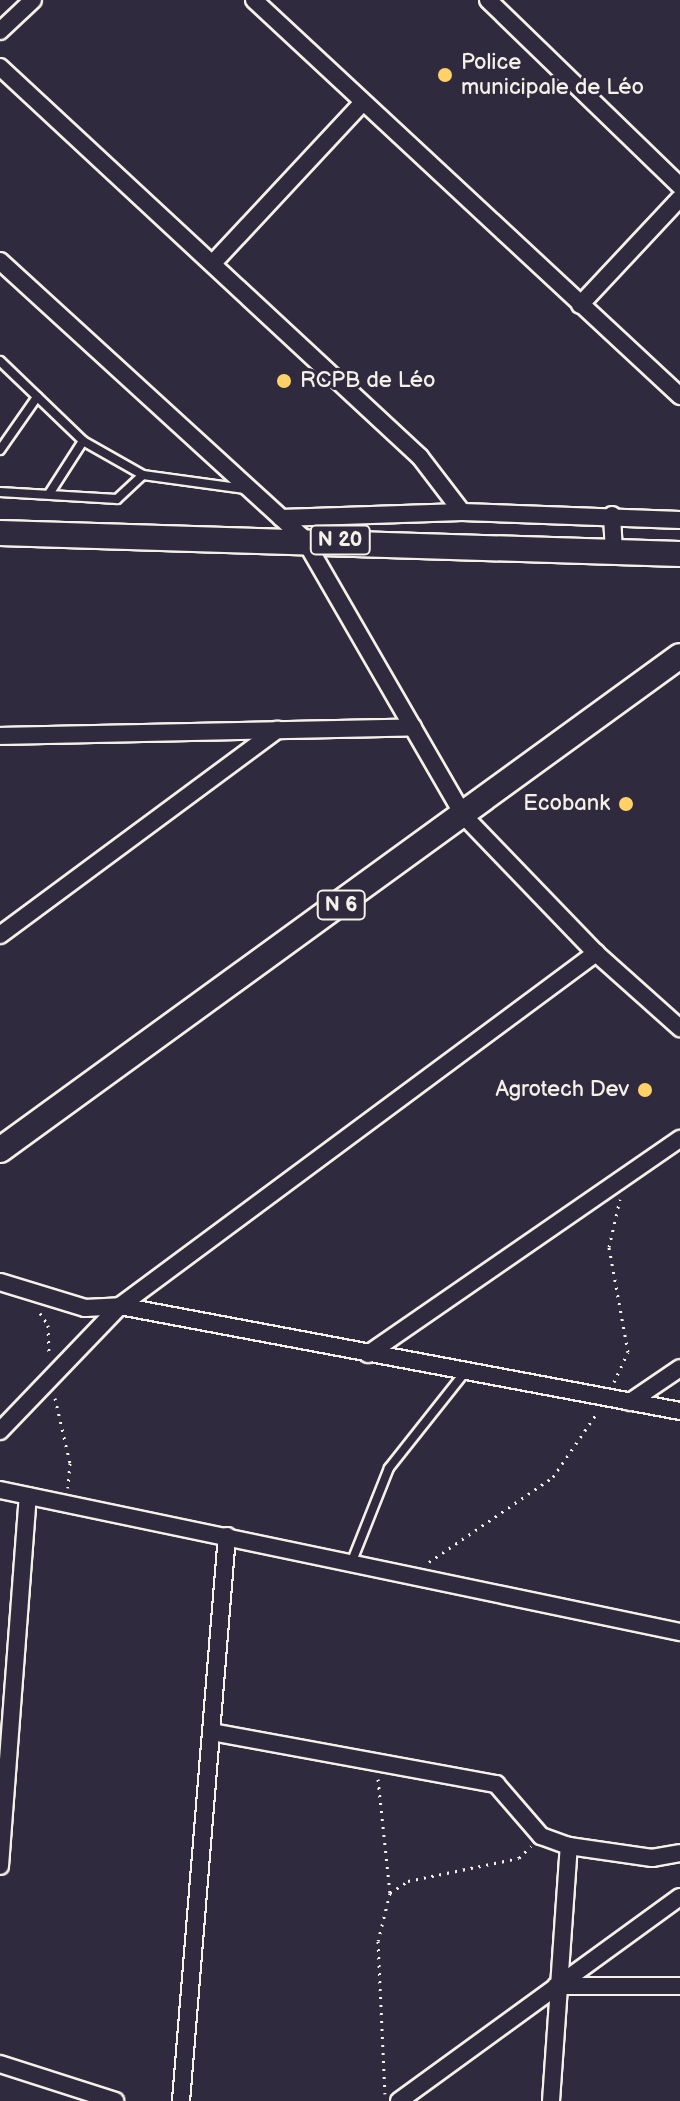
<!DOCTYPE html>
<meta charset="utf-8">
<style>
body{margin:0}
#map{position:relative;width:680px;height:2101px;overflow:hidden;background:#2f2a3d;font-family:"Balsamiq Sans",sans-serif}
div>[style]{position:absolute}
.path>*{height:3px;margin-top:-1.5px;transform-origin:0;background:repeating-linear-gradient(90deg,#f4f1e8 0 2px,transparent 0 8px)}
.roads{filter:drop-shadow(2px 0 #f4f1e8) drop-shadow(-2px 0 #f4f1e8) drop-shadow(0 2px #f4f1e8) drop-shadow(0 -2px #f4f1e8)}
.service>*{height:8px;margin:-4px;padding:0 4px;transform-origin:4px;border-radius:4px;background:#2f2a3d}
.minor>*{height:16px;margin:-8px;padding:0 8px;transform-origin:8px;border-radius:8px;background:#2f2a3d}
.primary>*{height:24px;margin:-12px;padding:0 12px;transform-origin:12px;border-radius:12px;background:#2f2a3d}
.dots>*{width:22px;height:22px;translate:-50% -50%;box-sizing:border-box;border:4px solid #2f2a3d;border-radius:50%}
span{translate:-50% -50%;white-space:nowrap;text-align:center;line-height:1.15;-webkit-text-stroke:6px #2f2a3d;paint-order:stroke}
.shield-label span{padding:2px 6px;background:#2f2a3d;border:2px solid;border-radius:6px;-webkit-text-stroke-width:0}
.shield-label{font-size:20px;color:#f4f1e8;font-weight:700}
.poi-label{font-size:22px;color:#f4f1e8}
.left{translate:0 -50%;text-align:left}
.right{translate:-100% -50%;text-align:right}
</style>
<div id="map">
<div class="path">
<i style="left:40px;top:1313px;width:14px;rotate:56deg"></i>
<i style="left:48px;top:1325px;width:29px;rotate:88deg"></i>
<i style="left:614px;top:1382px;width:33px;rotate:-65deg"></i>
<i style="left:628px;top:1352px;width:107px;rotate:-100.3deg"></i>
<i style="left:609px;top:1247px;width:49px;rotate:-77.1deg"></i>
<i style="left:55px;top:1398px;width:67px;rotate:77deg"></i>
<i style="left:70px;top:1463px;width:25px;rotate:95deg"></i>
<i style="left:429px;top:1562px;width:150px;rotate:-34.4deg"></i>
<i style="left:553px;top:1477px;width:78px;rotate:-55.5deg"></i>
<i style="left:378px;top:1779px;width:115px;rotate:84deg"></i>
<i style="left:390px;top:1893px;width:49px;rotate:104deg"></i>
<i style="left:378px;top:1941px;width:153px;rotate:87.4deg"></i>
<i style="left:390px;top:1893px;width:22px;rotate:-34deg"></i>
<i style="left:408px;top:1881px;width:113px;rotate:-11.7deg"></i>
<i style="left:519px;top:1858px;width:17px;rotate:-45deg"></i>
</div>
<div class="roads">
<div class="service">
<i style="left:0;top:361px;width:115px;rotate:43.9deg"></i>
<i style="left:83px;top:441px;width:69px;rotate:29.5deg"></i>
<i style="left:143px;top:475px;width:103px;rotate:7.8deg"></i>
<i style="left:0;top:450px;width:65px;rotate:-55.1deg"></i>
<i style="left:0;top:492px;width:117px;rotate:3.4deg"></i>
<i style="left:117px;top:499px;width:35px;rotate:-43deg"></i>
<i style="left:49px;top:494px;width:63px;rotate:-57.3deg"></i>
<i style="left:352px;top:1561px;width:100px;rotate:-68.3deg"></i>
<i style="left:389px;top:1468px;width:122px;rotate:-51.6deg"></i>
</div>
<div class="minor">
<i style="left:254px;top:0;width:582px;rotate:42.91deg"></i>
<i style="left:488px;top:0;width:267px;rotate:44.1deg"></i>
<i style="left:0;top:31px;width:45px;rotate:-43.2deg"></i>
<i style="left:0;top:67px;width:573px;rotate:42.88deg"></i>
<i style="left:420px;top:457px;width:69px;rotate:52.6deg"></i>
<i style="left:0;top:261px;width:412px;rotate:42.4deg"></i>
<i style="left:304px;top:539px;width:320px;rotate:60deg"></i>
<i style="left:464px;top:816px;width:190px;rotate:46.1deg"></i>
<i style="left:596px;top:953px;width:113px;rotate:41.8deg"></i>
<i style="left:213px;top:263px;width:220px;rotate:-47deg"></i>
<i style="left:580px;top:305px;width:146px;rotate:-46.9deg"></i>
<i style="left:612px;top:515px;width:37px;rotate:87deg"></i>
<i style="left:281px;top:518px;width:181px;rotate:-1.9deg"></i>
<i style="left:462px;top:512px;width:218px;rotate:2.1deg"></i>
<i style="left:0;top:736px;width:413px;rotate:-1.2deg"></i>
<i style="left:0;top:935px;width:345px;rotate:-36.5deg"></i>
<i style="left:0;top:1282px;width:89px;rotate:17deg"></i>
<i style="left:85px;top:1308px;width:35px;rotate:-3deg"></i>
<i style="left:120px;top:1306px;width:570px;rotate:10.62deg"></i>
<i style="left:368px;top:1354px;width:379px;rotate:-34.6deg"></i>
<i style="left:630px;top:1402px;width:60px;rotate:-34.2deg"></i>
<i style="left:0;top:1431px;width:173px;rotate:-46.2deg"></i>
<i style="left:120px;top:1306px;width:593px;rotate:-36.56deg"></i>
<i style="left:0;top:1490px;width:695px;rotate:11.8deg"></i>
<i style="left:212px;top:1732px;width:289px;rotate:10.4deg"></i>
<i style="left:496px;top:1784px;width:69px;rotate:49.1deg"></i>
<i style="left:541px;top:1836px;width:30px;rotate:20deg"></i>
<i style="left:569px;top:1846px;width:84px;rotate:8.2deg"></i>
<i style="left:652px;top:1858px;width:28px;rotate:-10deg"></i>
<i style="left:0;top:1866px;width:371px;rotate:-85.7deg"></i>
<i style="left:556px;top:1986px;width:124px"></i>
<i style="left:0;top:2064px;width:121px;rotate:17.8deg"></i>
<i style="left:181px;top:2101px;width:567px;rotate:-85.35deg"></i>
<i style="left:399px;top:2101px;width:347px;rotate:-36deg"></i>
<i style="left:551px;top:2101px;width:256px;rotate:-86deg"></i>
</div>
<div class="primary">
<i style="left:0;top:533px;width:680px;rotate:1.77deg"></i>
<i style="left:0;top:1150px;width:840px;rotate:-36deg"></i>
</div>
</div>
<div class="dots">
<i style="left:445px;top:75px;background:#ffd166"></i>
<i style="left:284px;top:381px;background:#ffd166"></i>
<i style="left:626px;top:804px;background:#ffd166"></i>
<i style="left:645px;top:1090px;background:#ffd166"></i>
</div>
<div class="shield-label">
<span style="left:340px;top:540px">N 20</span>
<span style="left:341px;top:905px">N 6</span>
</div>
<div class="poi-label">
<span class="left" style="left:461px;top:75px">Police<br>municipale de Léo</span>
<span class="left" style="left:300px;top:381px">RCPB de Léo</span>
<span class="right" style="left:610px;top:804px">Ecobank</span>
<span class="right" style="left:629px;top:1090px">Agrotech Dev</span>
</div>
</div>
